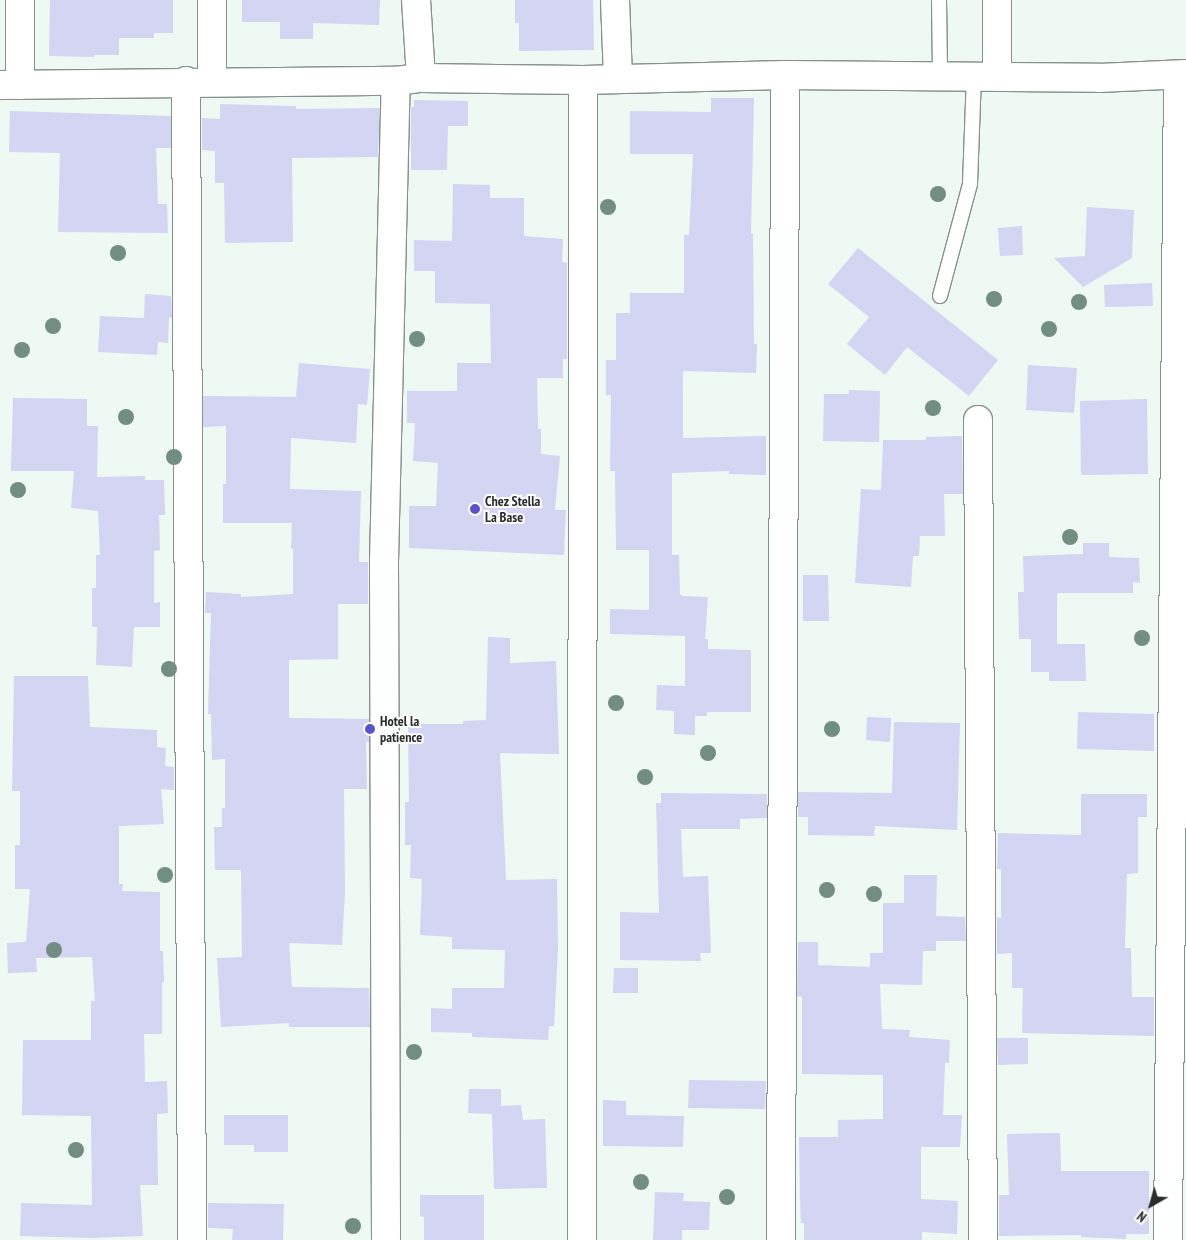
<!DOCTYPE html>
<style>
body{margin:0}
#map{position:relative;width:1186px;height:1240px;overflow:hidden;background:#edf9f2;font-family:"PT Sans Narrow",sans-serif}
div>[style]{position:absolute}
.building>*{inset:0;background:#d3d5f3}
.roads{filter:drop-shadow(1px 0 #87918b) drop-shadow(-1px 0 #87918b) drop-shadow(0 1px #87918b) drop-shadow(0 -1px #87918b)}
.service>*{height:14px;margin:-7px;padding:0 7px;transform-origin:7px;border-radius:7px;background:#fff}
.minor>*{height:28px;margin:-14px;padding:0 14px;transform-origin:14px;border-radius:14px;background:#fff}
.trees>*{width:16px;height:16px;margin:-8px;border-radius:50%;background:#728d81}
.dots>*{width:14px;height:14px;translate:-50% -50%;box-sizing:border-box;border:2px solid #fff;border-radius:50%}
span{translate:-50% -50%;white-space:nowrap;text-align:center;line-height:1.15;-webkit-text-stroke:4px #fff;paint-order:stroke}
.poi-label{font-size:14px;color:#282c2a;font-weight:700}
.left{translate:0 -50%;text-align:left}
.north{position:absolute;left:1126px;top:1180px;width:50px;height:50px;-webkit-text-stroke:4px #fff;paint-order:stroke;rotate:218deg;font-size:14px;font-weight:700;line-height:20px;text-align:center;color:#282c2a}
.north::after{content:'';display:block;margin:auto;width:18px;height:22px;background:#282c2a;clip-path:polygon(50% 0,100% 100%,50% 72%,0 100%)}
</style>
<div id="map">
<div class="building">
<i style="clip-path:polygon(50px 0,173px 0,173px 33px,154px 33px,154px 38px,119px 38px,119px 55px,94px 55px,94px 57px,49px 56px)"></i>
<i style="clip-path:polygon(242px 0,380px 0,379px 25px,313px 23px,313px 39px,280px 39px,280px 22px,242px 22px)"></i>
<i style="clip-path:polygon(515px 0,593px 0,594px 50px,519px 51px,519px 23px,515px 23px)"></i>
<i style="clip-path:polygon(711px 98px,754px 98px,751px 234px,753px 234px,754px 344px,757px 344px,756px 373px,683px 371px,683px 438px,766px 436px,766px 475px,729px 474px,729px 471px,672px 473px,672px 555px,679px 555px,680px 594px,682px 596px,708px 597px,705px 639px,708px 639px,708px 649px,751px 650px,751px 712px,707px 712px,707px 716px,695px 716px,695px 735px,674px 734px,674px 711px,656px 710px,657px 685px,685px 686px,685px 636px,610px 634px,610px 609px,649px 610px,649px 550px,616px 550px,615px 471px,610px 471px,611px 395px,606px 395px,606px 360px,616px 360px,616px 313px,630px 313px,630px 293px,684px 293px,684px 235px,689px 235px,693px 154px,630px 154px,630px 111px,711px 112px)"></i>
<i style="clip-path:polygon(414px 100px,468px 101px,468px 126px,448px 126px,447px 170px,411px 170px,411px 107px,414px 107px)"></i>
<i style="clip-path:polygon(220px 104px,296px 106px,296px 109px,380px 108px,378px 157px,292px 158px,293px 242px,225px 243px,224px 183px,215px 183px,215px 151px,202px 150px,202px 118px,220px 119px)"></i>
<i style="clip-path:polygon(10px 111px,171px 116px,171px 148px,156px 148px,158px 204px,167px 204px,168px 233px,58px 232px,60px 153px,9px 152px)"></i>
<i style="clip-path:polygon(453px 184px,490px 185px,490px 198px,524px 198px,524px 236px,563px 239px,562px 262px,567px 263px,567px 359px,563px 359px,563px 378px,537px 378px,538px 429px,541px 429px,541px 454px,560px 456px,555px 510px,566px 510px,564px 555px,409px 548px,409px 506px,436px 506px,438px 463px,413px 461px,415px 423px,407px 423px,407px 391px,457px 391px,457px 363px,491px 363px,490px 304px,435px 303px,435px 271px,414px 271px,414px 240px,452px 241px)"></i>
<i style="clip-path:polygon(1087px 207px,1134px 210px,1132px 258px,1083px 287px,1054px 258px,1085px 256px)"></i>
<i style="clip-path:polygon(1022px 226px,1023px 255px,1000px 256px,998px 228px)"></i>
<i style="clip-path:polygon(858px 248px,998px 360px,969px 396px,907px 347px,885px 375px,847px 344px,869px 317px,828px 284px)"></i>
<i style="clip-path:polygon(1152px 283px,1153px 306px,1105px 307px,1104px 285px)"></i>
<i style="clip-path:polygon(145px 294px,171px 296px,172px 318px,169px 317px,168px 343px,158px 342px,157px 355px,98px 352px,100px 316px,144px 318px)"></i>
<i style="clip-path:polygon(299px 363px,370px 369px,367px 405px,358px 404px,356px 443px,291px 438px,290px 489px,361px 491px,359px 562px,368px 562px,368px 604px,338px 604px,338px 659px,289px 660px,289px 718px,369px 719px,369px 742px,366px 742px,367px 789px,344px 789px,345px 892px,342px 945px,289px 943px,292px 987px,369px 988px,370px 1027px,289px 1027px,289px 1023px,221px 1027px,217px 958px,242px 957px,241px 870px,215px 870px,214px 827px,222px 827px,222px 808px,225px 808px,225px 759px,212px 760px,211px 714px,208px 714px,211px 613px,205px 613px,206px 592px,241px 594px,241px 597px,293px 594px,293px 549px,291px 549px,292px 523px,223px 523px,223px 484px,226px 484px,226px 426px,203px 427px,203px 396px,296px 397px)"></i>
<i style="clip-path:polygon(1028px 365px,1077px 368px,1074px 413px,1026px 410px)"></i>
<i style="clip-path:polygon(849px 390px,880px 391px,879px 442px,823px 441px,824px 394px,849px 394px)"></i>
<i style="clip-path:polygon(13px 398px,87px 399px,87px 426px,98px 426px,97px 477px,145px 476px,145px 480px,164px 480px,165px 515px,159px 515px,160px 550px,154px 551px,154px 603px,160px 602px,160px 627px,134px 627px,132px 667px,96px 665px,97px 627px,92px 627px,92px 588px,96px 588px,96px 555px,100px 555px,98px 511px,71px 508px,74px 471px,11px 471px)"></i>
<i style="clip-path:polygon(1147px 399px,1148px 474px,1081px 475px,1080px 401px)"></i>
<i style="clip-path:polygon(962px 436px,963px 494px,944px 494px,945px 536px,920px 536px,919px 556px,913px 556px,911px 587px,855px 583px,861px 489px,881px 490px,883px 440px,926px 440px,926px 437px)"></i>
<i style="clip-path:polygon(1083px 543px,1109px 543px,1109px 557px,1139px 558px,1140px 583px,1133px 582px,1133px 593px,1057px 593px,1057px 644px,1085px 644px,1086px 681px,1049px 681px,1049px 672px,1031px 672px,1031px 639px,1019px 639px,1018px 592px,1024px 592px,1023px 556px,1083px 554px)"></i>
<i style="clip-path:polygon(803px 575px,828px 575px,829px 621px,803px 621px)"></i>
<i style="clip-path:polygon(488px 637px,510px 638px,510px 663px,556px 661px,559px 754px,500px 753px,506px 880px,557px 879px,558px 948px,554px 1026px,549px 1026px,548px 1040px,472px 1037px,472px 1033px,431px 1032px,431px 1008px,452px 1009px,452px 988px,504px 988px,505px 950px,452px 949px,452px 937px,420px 935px,422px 879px,410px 878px,411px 845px,405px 845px,405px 802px,409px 802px,408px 724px,463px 724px,463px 721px,486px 720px)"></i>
<i style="clip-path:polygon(14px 676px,88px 676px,90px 727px,157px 730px,157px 747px,166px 748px,165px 766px,174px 767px,174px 790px,161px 789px,164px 824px,119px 826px,119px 884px,123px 884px,122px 891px,160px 892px,160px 951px,163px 951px,164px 982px,162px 982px,162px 1034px,144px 1034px,145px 1082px,167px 1081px,168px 1113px,157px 1114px,158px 1185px,140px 1185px,143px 1236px,90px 1238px,20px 1236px,21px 1203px,92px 1205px,91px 1116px,22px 1115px,23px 1040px,91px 1040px,91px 1001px,95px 1001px,92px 957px,36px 958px,37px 972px,8px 973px,7px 943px,26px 942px,30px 889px,15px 889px,15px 845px,20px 845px,20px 791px,12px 791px)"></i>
<i style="clip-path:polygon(1078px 712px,1154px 714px,1154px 751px,1077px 749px)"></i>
<i style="clip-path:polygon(867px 717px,891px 718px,890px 742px,866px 740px)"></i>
<i style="clip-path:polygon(894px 722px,960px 723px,957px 830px,875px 826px,874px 836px,808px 835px,808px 817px,798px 817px,798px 792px,892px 793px)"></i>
<i style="clip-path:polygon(661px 793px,767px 794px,767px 818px,740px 819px,740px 829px,681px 829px,683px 877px,708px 876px,711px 953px,700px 953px,701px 961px,620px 960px,620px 912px,659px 913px,656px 803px,661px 803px)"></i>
<i style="clip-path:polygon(1081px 794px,1147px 794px,1147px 817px,1138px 817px,1138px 873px,1127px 874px,1125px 948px,1131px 948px,1132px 997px,1154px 997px,1154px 1036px,1022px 1033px,1023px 988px,1012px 988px,1012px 953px,997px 954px,997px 917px,1001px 918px,1001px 869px,997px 869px,998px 833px,1081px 835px)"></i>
<i style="clip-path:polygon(904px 875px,937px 875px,936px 916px,965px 917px,966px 941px,936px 941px,936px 951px,923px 951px,922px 985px,880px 984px,882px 1029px,910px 1030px,909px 1037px,950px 1040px,949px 1063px,945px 1063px,943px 1115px,962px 1115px,960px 1147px,921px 1147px,921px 1199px,958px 1201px,957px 1234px,922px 1232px,922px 1240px,804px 1240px,804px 1223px,801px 1223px,800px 1199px,799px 1137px,838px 1137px,838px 1120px,883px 1119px,883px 1075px,802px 1074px,802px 997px,797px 996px,798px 942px,818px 942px,818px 965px,870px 967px,870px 953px,883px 953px,883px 903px,904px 903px)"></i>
<i style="clip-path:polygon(614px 968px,638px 968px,638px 993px,613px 993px)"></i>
<i style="clip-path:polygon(997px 1038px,1028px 1038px,1028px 1064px,998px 1065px)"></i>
<i style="clip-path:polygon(689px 1080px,766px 1081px,765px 1109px,688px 1108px)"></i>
<i style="clip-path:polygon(469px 1089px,501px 1089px,501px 1106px,521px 1105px,523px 1120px,545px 1119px,547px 1188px,494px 1189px,492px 1114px,468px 1113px)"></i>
<i style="clip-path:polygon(603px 1100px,626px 1101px,626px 1115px,684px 1116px,683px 1147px,603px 1146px)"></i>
<i style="clip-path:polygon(224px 1115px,288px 1115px,288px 1152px,254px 1152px,254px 1145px,224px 1145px)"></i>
<i style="clip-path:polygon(1060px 1133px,1061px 1171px,1149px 1171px,1149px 1234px,1126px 1234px,1126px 1239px,1081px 1237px,1081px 1235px,999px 1236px,999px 1195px,1009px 1195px,1007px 1134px)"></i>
<i style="clip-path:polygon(655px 1192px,684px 1193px,683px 1201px,710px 1202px,709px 1230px,682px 1230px,682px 1240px,653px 1240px)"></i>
<i style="clip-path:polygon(420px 1195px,484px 1195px,484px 1240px,424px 1240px,424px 1217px,420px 1216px)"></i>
<i style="clip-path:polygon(208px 1203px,284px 1204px,283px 1240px,232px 1240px,233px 1229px,208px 1228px)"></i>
</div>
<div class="roads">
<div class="service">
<i style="left:939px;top:0;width:76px;rotate:89.2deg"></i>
<i style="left:940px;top:296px;width:116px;rotate:-75deg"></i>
<i style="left:970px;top:184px;width:108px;rotate:-87.9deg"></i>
</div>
<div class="minor">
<i style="left:416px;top:0;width:78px;rotate:86.3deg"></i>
<i style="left:615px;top:0;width:79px;rotate:87.8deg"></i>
<i style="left:997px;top:75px;width:75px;rotate:-90deg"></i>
<i style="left:186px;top:81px;width:1159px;rotate:89.7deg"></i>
<i style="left:212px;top:82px;width:82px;rotate:-90deg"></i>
<i style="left:0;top:85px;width:396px;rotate:-0.6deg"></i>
<i style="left:396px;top:81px;width:25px;rotate:-7deg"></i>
<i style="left:421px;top:78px;width:162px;rotate:0.7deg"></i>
<i style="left:583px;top:80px;width:202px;rotate:-1.4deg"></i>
<i style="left:785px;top:75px;width:314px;rotate:0.5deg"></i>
<i style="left:1099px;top:78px;width:87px;rotate:-2.6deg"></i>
<i style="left:20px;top:85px;width:85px;rotate:-90deg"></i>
<i style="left:978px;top:420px;width:820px;rotate:89.65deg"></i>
<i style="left:386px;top:1240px;width:679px;rotate:-90.17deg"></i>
<i style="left:384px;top:561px;width:480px;rotate:-88.6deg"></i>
<i style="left:582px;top:1240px;width:1160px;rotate:-89.95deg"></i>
<i style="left:781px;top:1240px;width:1165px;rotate:-89.8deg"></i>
<i style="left:1168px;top:1240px;width:1165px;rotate:-89.51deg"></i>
</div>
</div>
<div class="trees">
<i style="left:938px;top:194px"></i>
<i style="left:608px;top:207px"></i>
<i style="left:118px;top:253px"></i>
<i style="left:994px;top:299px"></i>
<i style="left:1079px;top:302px"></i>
<i style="left:53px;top:326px"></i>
<i style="left:1049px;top:329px"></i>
<i style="left:417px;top:339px"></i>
<i style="left:22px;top:350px"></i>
<i style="left:933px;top:408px"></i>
<i style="left:126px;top:417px"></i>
<i style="left:174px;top:457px"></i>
<i style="left:18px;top:490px"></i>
<i style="left:1070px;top:537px"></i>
<i style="left:1142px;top:638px"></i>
<i style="left:169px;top:669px"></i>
<i style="left:616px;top:703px"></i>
<i style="left:832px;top:729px"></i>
<i style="left:708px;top:753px"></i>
<i style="left:645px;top:777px"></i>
<i style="left:165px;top:875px"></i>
<i style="left:827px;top:890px"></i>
<i style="left:874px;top:894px"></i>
<i style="left:54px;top:950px"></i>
<i style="left:414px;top:1052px"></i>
<i style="left:76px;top:1150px"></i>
<i style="left:641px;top:1182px"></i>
<i style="left:727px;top:1197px"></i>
<i style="left:353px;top:1226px"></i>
</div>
<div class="dots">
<i style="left:475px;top:509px;background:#5c52ca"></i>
<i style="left:370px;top:729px;background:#5c52ca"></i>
</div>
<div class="poi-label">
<span class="left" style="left:485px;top:509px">Chez Stella<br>La Base</span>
<span class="left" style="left:380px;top:729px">Hotel la<br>patience</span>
</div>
<div class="north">N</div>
</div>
